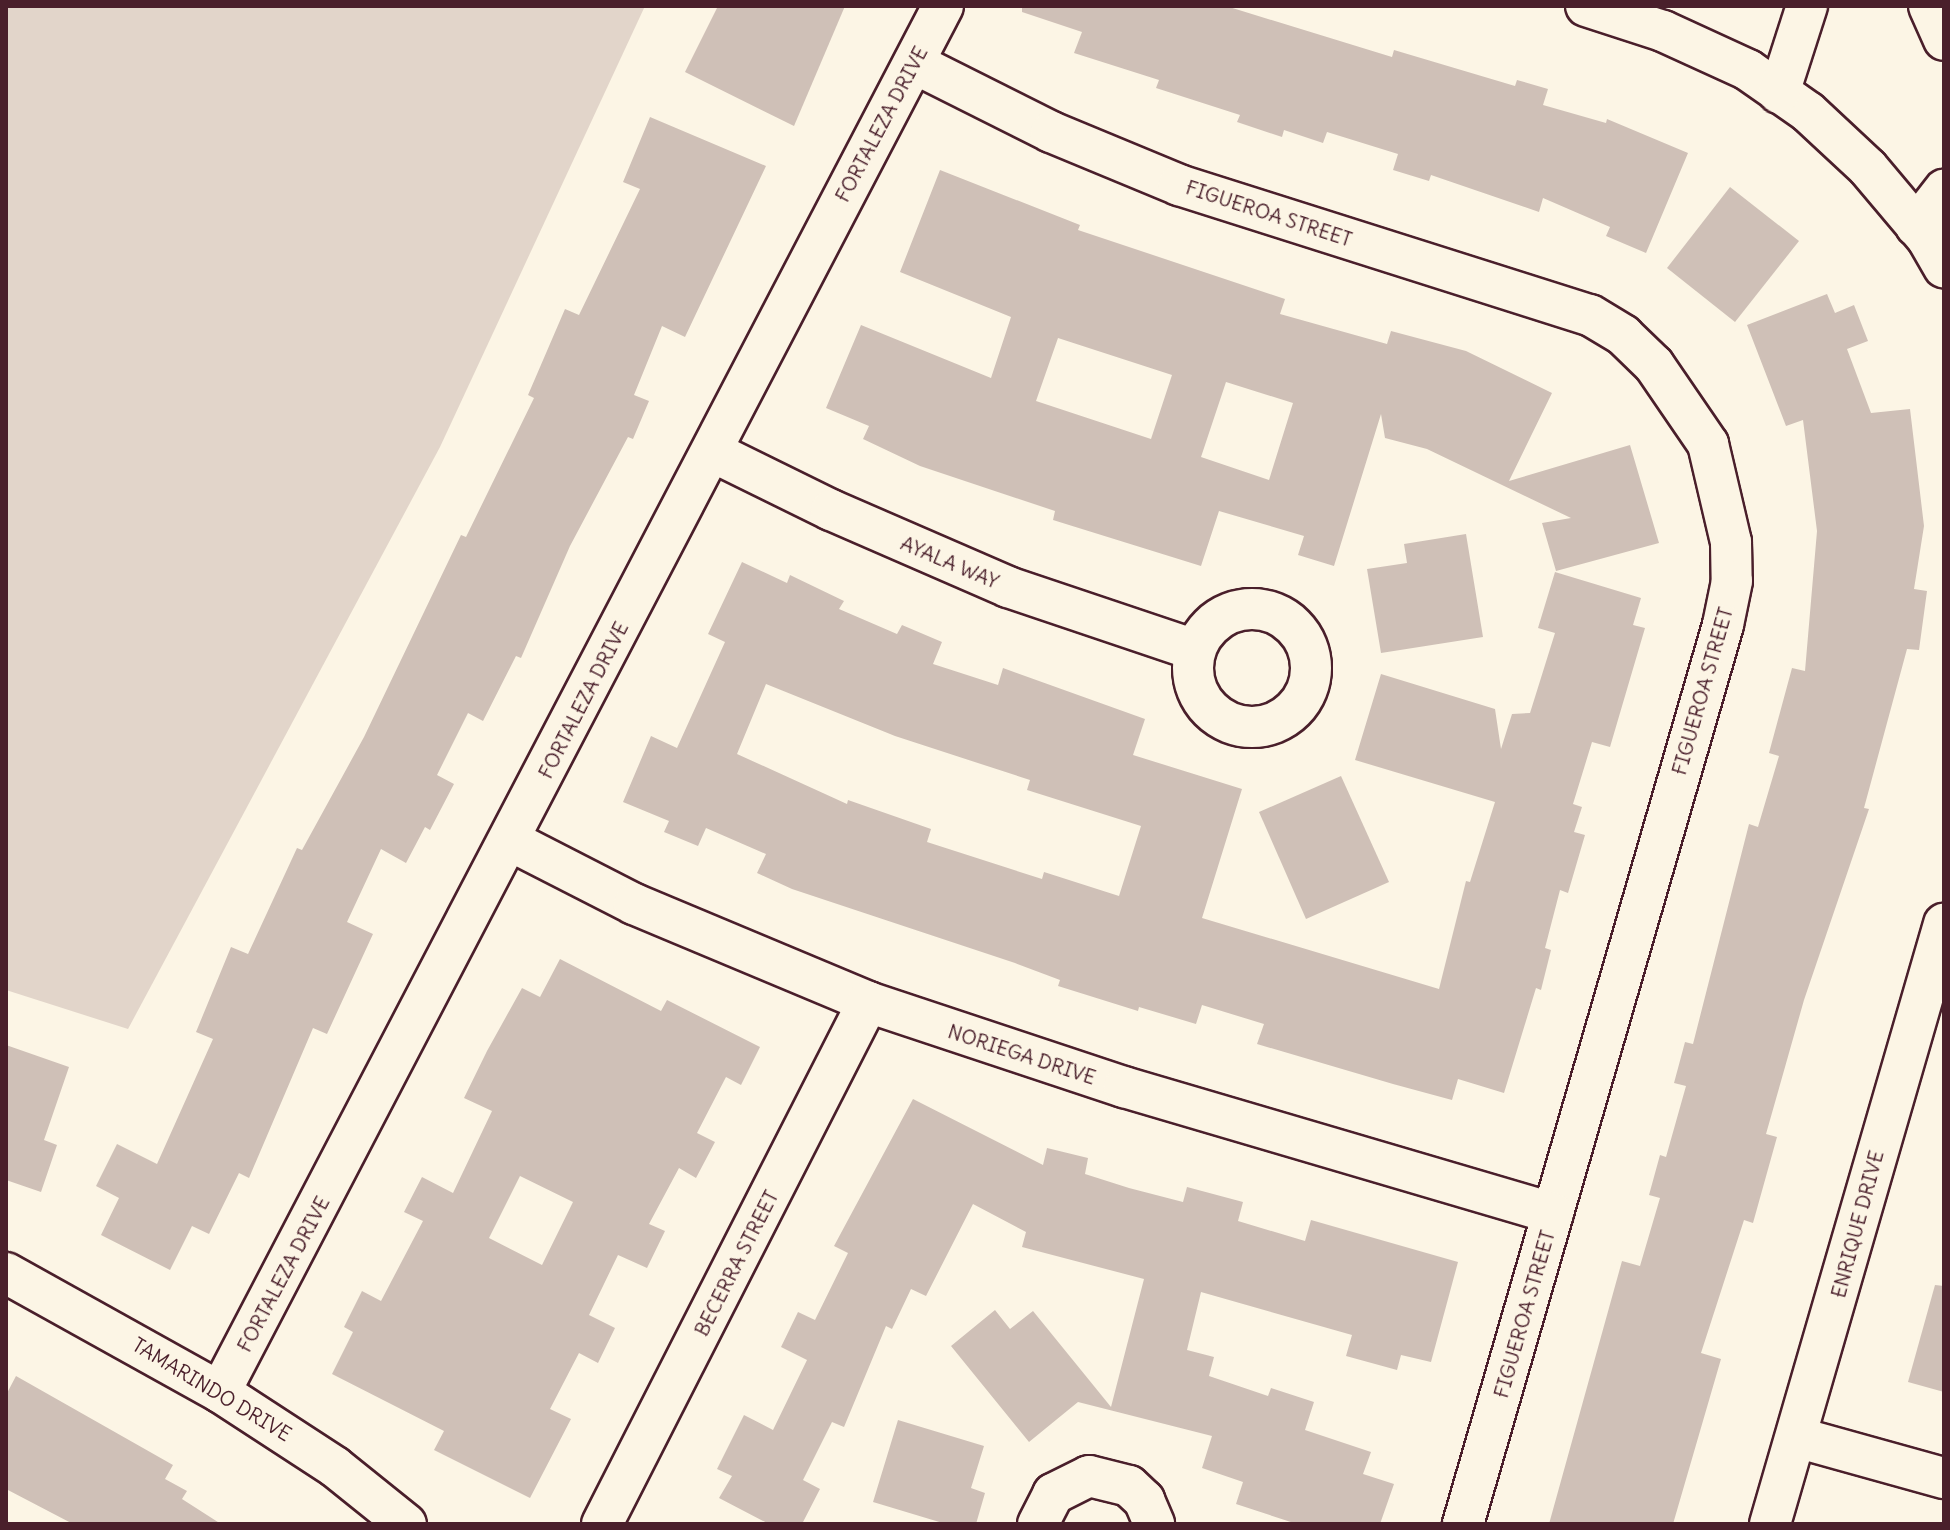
<!DOCTYPE html>
<style>
body{margin:0}
#map{position:relative;width:1950px;height:1530px;overflow:hidden;background:#fcf5e5;font-family:Delius,sans-serif}
div>[style]{position:absolute}
.green>*{inset:0;background:#e2d5ca}
.building>*{inset:0;background:#cfc0b7}
.roads{filter:drop-shadow(2px 0 #4a1f2b) drop-shadow(-2px 0 #4a1f2b) drop-shadow(0 2px #4a1f2b) drop-shadow(0 -2px #4a1f2b)}
.minor>*{height:40px;margin:-20px;padding:0 20px;transform-origin:20px;border-radius:20px;background:#fcf5e5}
.minor>.ring{margin:-20px;padding:0;box-sizing:content-box;background:none;border:40px solid #fcf5e5;border-radius:50%}
span{translate:-50% -50%;white-space:nowrap;text-align:center;line-height:1.15;-webkit-text-stroke:6px #fcf5e5;paint-order:stroke}
.street-label{font-size:20px;color:#4a1f2b}
.frame{position:absolute;inset:0;border:8px solid #4a1f2b;pointer-events:none}
</style>
<div id="map">
<div class="green">
<i style="clip-path:polygon(6px 6px,645px 6px,440px 447px,128px 1029px,6px 990px)"></i>
</div>
<div class="building">
<i style="clip-path:polygon(718px 6px,845px 6px,794px 126px,685px 72px)"></i>
<i style="clip-path:polygon(1022px 6px,1226px 6px,1392px 57px,1394px 50px,1515px 86px,1517px 80px,1548px 89px,1543px 105px,1606px 123px,1607px 119px,1688px 153px,1646px 253px,1606px 236px,1610px 227px,1543px 198px,1539px 212px,1431px 175px,1429px 181px,1393px 170px,1398px 154px,1327px 132px,1323px 143px,1284px 130px,1282px 137px,1237px 122px,1240px 115px,1156px 88px,1159px 80px,1074px 53px,1082px 32px,1022px 12px)"></i>
<i style="clip-path:polygon(650px 117px,766px 166px,685px 337px,662px 326px,634px 395px,649px 401px,633px 439px,628px 437px,570px 546px,521px 658px,516px 656px,483px 721px,468px 713px,437px 775px,454px 784px,430px 830px,425px 827px,406px 863px,381px 849px,347px 922px,373px 934px,327px 1034px,313px 1028px,249px 1178px,239px 1173px,209px 1234px,192px 1226px,170px 1270px,101px 1235px,119px 1198px,96px 1186px,117px 1144px,157px 1164px,213px 1039px,196px 1032px,231px 947px,248px 954px,297px 848px,302px 850px,364px 737px,461px 535px,466px 537px,534px 398px,528px 395px,565px 309px,579px 315px,640px 189px,623px 182px)"></i>
<i style="clip-path:polygon(evenodd,940px 170px,1080px 225px,1078px 230px,1285px 299px,1280px 314px,1387px 344px,1391px 331px,1466px 351px,1552px 393px,1509px 481px,1630px 445px,1659px 543px,1556px 571px,1542px 523px,1571px 518px,1427px 449px,1385px 438px,1381px 414px,1334px 566px,1298px 555px,1304px 536px,1219px 511px,1201px 566px,1053px 520px,1055px 511px,920px 466px,863px 439px,869px 426px,826px 408px,861px 325px,991px 378px,1011px 317px,900px 272px,940px 170px,1058px 338px,1172px 375px,1151px 439px,1036px 401px,1058px 338px,940px 170px,1226px 382px,1293px 403px,1269px 480px,1201px 457px,1226px 382px)"></i>
<i style="clip-path:polygon(1730px 187px,1799px 241px,1735px 322px,1667px 268px)"></i>
<i style="clip-path:polygon(1827px 294px,1835px 313px,1854px 305px,1868px 341px,1847px 349px,1871px 413px,1910px 409px,1924px 526px,1914px 589px,1927px 591px,1919px 650px,1907px 649px,1864px 808px,1869px 809px,1804px 1000px,1766px 1134px,1777px 1137px,1753px 1223px,1744px 1220px,1701px 1353px,1721px 1359px,1673px 1524px,1549px 1524px,1622px 1261px,1640px 1266px,1660px 1198px,1649px 1195px,1660px 1155px,1666px 1157px,1686px 1086px,1674px 1083px,1685px 1042px,1693px 1044px,1749px 824px,1758px 827px,1779px 756px,1769px 753px,1792px 668px,1805px 671px,1817px 531px,1803px 420px,1786px 426px,1747px 325px)"></i>
<i style="clip-path:polygon(1466px 534px,1483px 637px,1381px 653px,1367px 569px,1407px 563px,1404px 544px)"></i>
<i style="clip-path:polygon(evenodd,742px 562px,787px 583px,790px 575px,844px 601px,839px 609px,897px 634px,902px 625px,942px 642px,933px 664px,998px 685px,1003px 668px,1145px 719px,1133px 755px,1242px 789px,1202px 918px,1439px 989px,1466px 881px,1470px 882px,1495px 802px,1355px 760px,1381px 674px,1495px 709px,1501px 749px,1512px 714px,1530px 713px,1555px 633px,1538px 628px,1555px 572px,1641px 598px,1633px 625px,1645px 628px,1610px 747px,1592px 742px,1573px 804px,1582px 807px,1574px 832px,1585px 835px,1568px 893px,1560px 890px,1545px 948px,1551px 950px,1541px 990px,1536px 988px,1504px 1093px,1458px 1079px,1452px 1100px,1393px 1084px,1257px 1044px,1264px 1024px,1202px 1005px,1196px 1024px,1139px 1007px,1138px 1011px,1058px 986px,1060px 980px,1015px 963px,792px 889px,757px 873px,766px 854px,706px 828px,698px 846px,664px 832px,669px 821px,623px 802px,651px 736px,677px 748px,725px 642px,708px 634px,742px 562px,766px 684px,895px 736px,1030px 780px,1027px 790px,1141px 826px,1119px 896px,1044px 872px,1042px 879px,927px 842px,931px 829px,848px 800px,847px 804px,737px 754px,766px 684px)"></i>
<i style="clip-path:polygon(1341px 776px,1389px 882px,1306px 919px,1259px 812px)"></i>
<i style="clip-path:polygon(evenodd,560px 959px,661px 1011px,667px 1000px,760px 1047px,741px 1085px,726px 1077px,697px 1133px,715px 1142px,696px 1178px,679px 1168px,649px 1224px,665px 1231px,647px 1268px,618px 1255px,589px 1315px,615px 1328px,598px 1363px,579px 1353px,550px 1409px,571px 1419px,530px 1498px,434px 1450px,444px 1431px,332px 1374px,353px 1332px,344px 1327px,362px 1291px,381px 1301px,423px 1221px,404px 1212px,422px 1177px,453px 1193px,492px 1111px,464px 1098px,487px 1051px,522px 988px,540px 997px,560px 959px,520px 1176px,573px 1202px,542px 1265px,489px 1238px,520px 1176px)"></i>
<i style="clip-path:polygon(6px 1045px,69px 1067px,44px 1140px,57px 1145px,41px 1192px,6px 1180px)"></i>
<i style="clip-path:polygon(913px 1099px,1043px 1165px,1047px 1148px,1088px 1158px,1085px 1174px,1129px 1188px,1183px 1202px,1187px 1187px,1243px 1202px,1238px 1221px,1305px 1241px,1311px 1220px,1458px 1262px,1431px 1362px,1401px 1355px,1397px 1370px,1346px 1356px,1352px 1335px,1201px 1292px,1187px 1350px,1214px 1357px,1209px 1376px,1268px 1396px,1271px 1388px,1314px 1402px,1305px 1430px,1371px 1452px,1363px 1474px,1394px 1484px,1380px 1524px,1297px 1524px,1236px 1504px,1243px 1482px,1202px 1468px,1212px 1436px,1078px 1402px,1029px 1442px,951px 1346px,995px 1310px,1010px 1329px,1033px 1311px,1111px 1407px,1144px 1279px,1022px 1247px,1026px 1232px,973px 1204px,926px 1296px,911px 1289px,892px 1329px,886px 1326px,844px 1427px,832px 1422px,803px 1480px,820px 1489px,802px 1524px,769px 1524px,719px 1498px,732px 1476px,717px 1469px,744px 1415px,773px 1430px,807px 1360px,781px 1347px,798px 1312px,815px 1320px,848px 1253px,834px 1246px)"></i>
<i style="clip-path:polygon(1935px 1285px,1944px 1286px,1944px 1392px,1908px 1382px)"></i>
<i style="clip-path:polygon(16px 1376px,173px 1465px,165px 1479px,187px 1491px,182px 1499px,221px 1524px,73px 1524px,6px 1489px,6px 1395px)"></i>
<i style="clip-path:polygon(898px 1420px,984px 1446px,971px 1488px,985px 1493px,976px 1524px,946px 1524px,873px 1502px)"></i>
</div>
<div class="roads">
<div class="minor">
<i style="left:1586px;top:6px;width:81px;rotate:18deg"></i>
<i style="left:1663px;top:31px;width:94px;rotate:24.6deg"></i>
<i style="left:1748px;top:70px;width:73px;rotate:35deg"></i>
<i style="left:1808px;top:112px;width:82px;rotate:43deg"></i>
<i style="left:1868px;top:168px;width:92px;rotate:49.9deg"></i>
<i style="left:1927px;top:238px;width:34px;rotate:60deg"></i>
<i style="left:1929px;top:6px;width:37px;rotate:66deg"></i>
<i style="left:914px;top:63px;width:153px;rotate:26.7deg"></i>
<i style="left:1051px;top:132px;width:139px;rotate:22.5deg"></i>
<i style="left:1179px;top:185px;width:431px;rotate:17.6deg"></i>
<i style="left:1590px;top:315px;width:39px;rotate:31deg"></i>
<i style="left:1623px;top:335px;width:43px;rotate:44.1deg"></i>
<i style="left:1654px;top:365px;width:96px;rotate:55.6deg"></i>
<i style="left:1708px;top:444px;width:101px;rotate:76.8deg"></i>
<i style="left:1731px;top:542px;width:39px;rotate:89deg"></i>
<i style="left:1732px;top:581px;width:45px;rotate:101.6deg"></i>
<i style="left:1723px;top:625px;width:936px;rotate:106.13deg"></i>
<i style="left:1779px;top:93px;width:91px;rotate:-72.2deg"></i>
<i style="left:1939px;top:218px;width:24px;rotate:161deg"></i>
<i style="left:1916px;top:226px;width:46px;rotate:-52.1deg"></i>
<i style="left:713px;top:452px;width:131px;rotate:26.2deg"></i>
<i style="left:831px;top:510px;width:193px;rotate:23.5deg"></i>
<i style="left:1008px;top:587px;width:197px;rotate:18.6deg"></i>
<i class="ring" style="left:1193px;top:609px;width:78px;height:78px"></i>
<i style="left:511px;top:841px;width:138px;rotate:27.1deg"></i>
<i style="left:634px;top:904px;width:254px;rotate:22.7deg"></i>
<i style="left:868px;top:1002px;width:270px;rotate:18.4deg"></i>
<i style="left:1124px;top:1087px;width:447px;rotate:16.4deg"></i>
<i style="left:6px;top:1273px;width:245px;rotate:29.1deg"></i>
<i style="left:220px;top:1392px;width:137px;rotate:33.1deg"></i>
<i style="left:335px;top:1467px;width:91px;rotate:38.8deg"></i>
<i style="left:220px;top:1392px;width:1563px;rotate:-62.45deg"></i>
<i style="left:1796px;top:1437px;width:154px;rotate:15.5deg"></i>
<i style="left:602px;top:1524px;width:586px;rotate:-63deg"></i>
<i style="left:1038px;top:1524px;width:34px;rotate:-63deg"></i>
<i style="left:1053px;top:1494px;width:40px;rotate:-26.6deg"></i>
<i style="left:1089px;top:1476px;width:41px;rotate:14deg"></i>
<i style="left:1129px;top:1486px;width:21px;rotate:43deg"></i>
<i style="left:1144px;top:1500px;width:26px;rotate:67deg"></i>
<i style="left:1770px;top:1524px;width:625px;rotate:-73.83deg"></i>
</div>
</div>
<div class="street-label">
<span style="left:881px;top:124px;rotate:-62deg">FORTALEZA DRIVE</span>
<span style="left:1269px;top:213px;rotate:18deg">FIGUEROA STREET</span>
<span style="left:950px;top:562px;rotate:23deg">AYALA WAY</span>
<span style="left:1702px;top:691px;rotate:-74deg">FIGUEROA STREET</span>
<span style="left:583px;top:700px;rotate:-63deg">FORTALEZA DRIVE</span>
<span style="left:1022px;top:1054px;rotate:18deg">NORIEGA DRIVE</span>
<span style="left:1857px;top:1224px;rotate:-75deg">ENRIQUE DRIVE</span>
<span style="left:736px;top:1263px;rotate:-63deg">BECERRA STREET</span>
<span style="left:283px;top:1274px;rotate:-62deg">FORTALEZA DRIVE</span>
<span style="left:1524px;top:1314px;rotate:-74deg">FIGUEROA STREET</span>
<span style="left:212px;top:1389px;rotate:31deg">TAMARINDO DRIVE</span>
</div>
<div class="frame"></div>
</div>
